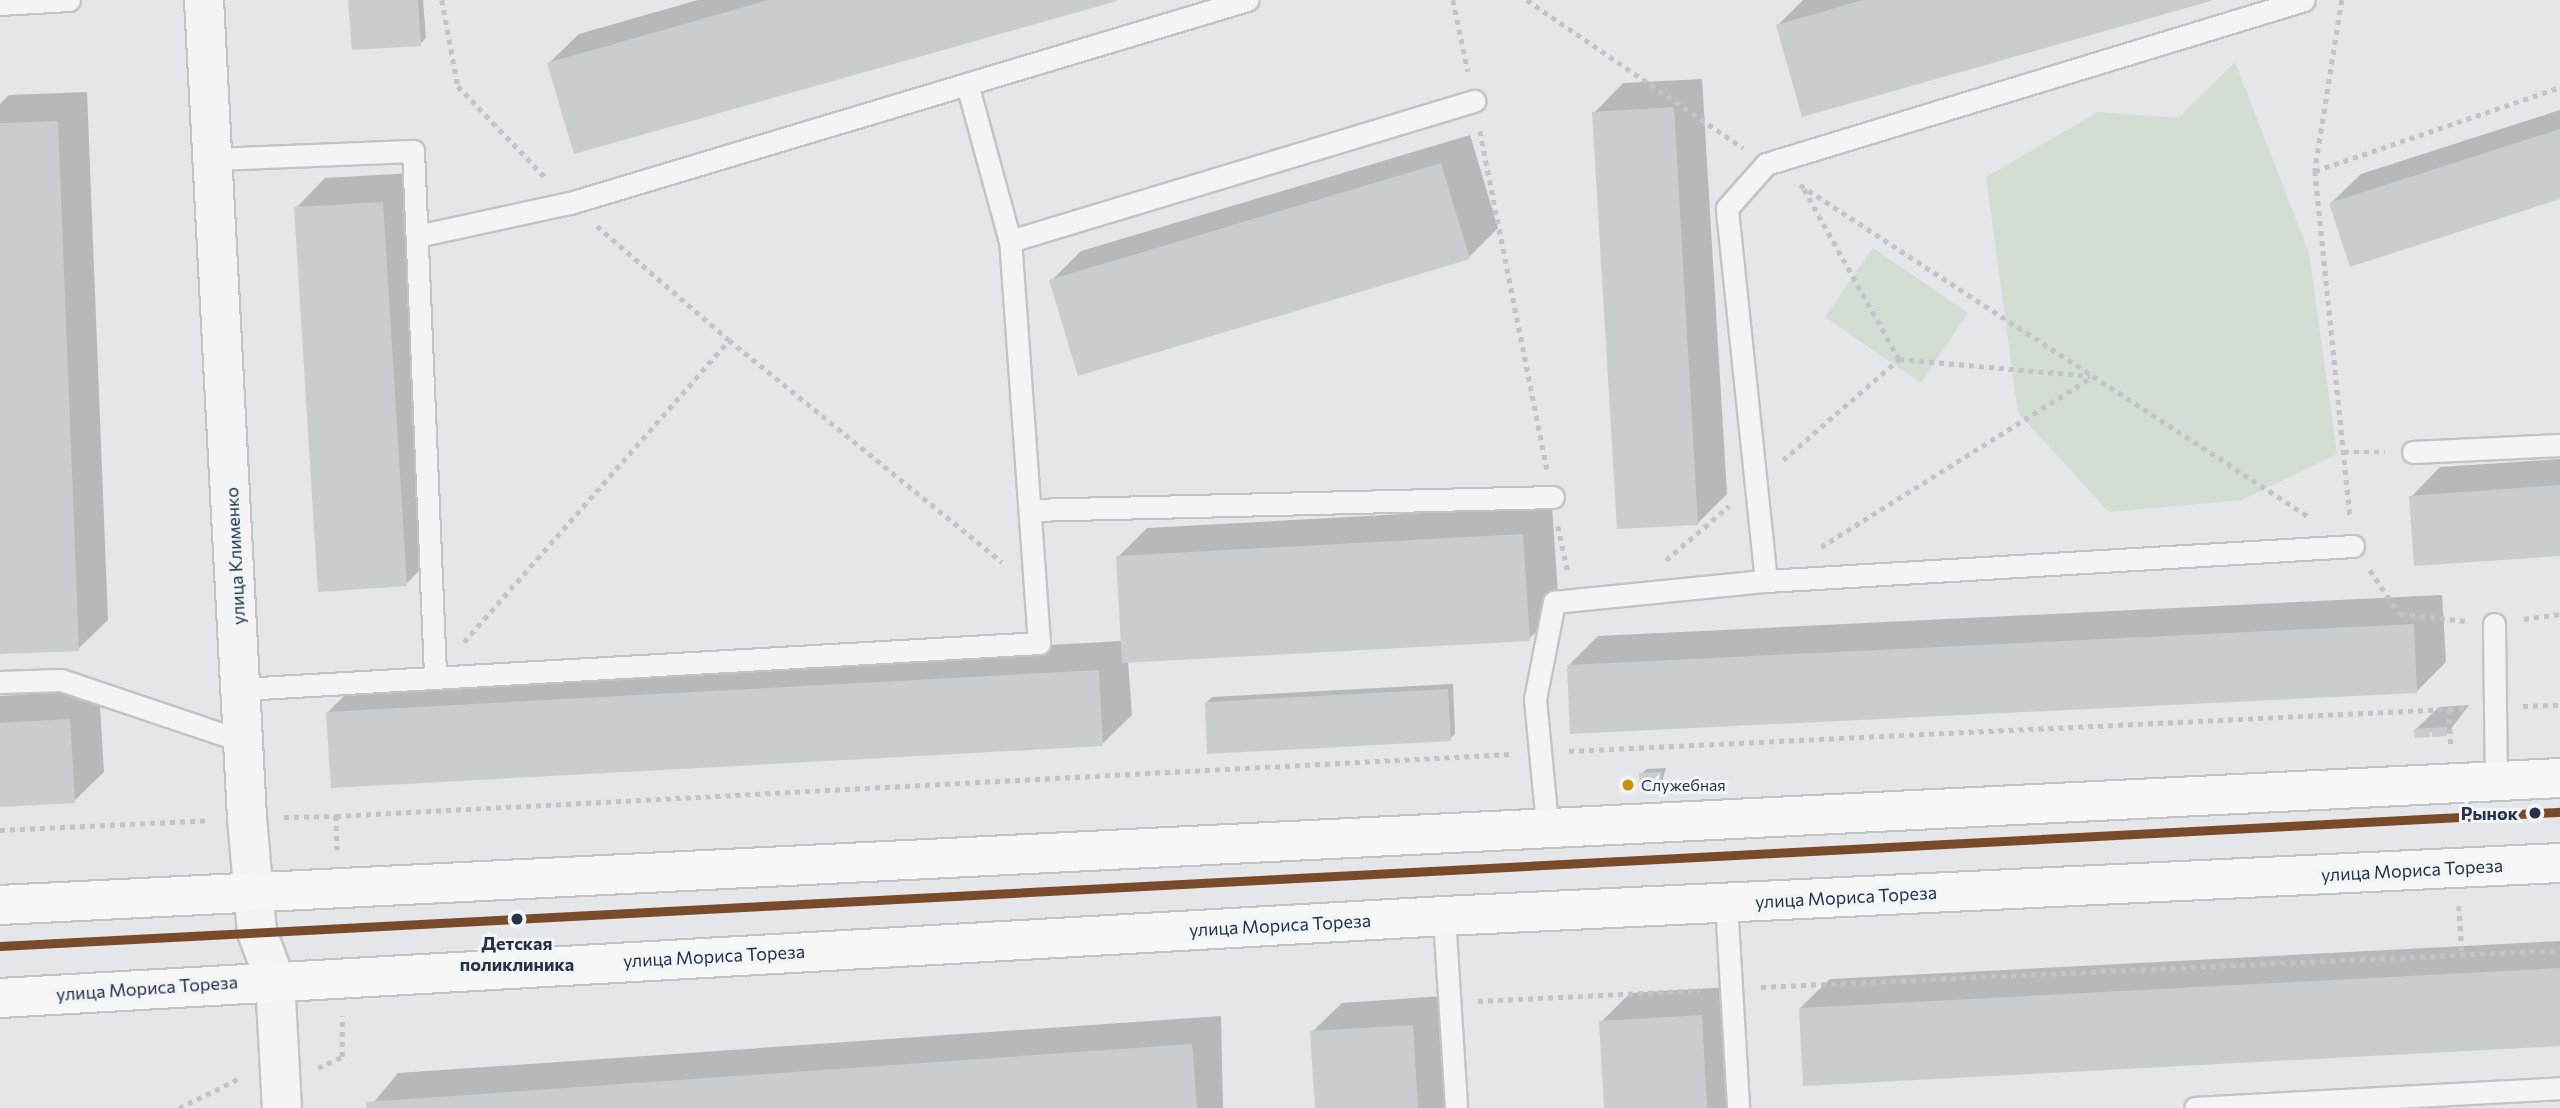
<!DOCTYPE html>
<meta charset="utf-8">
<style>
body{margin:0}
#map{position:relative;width:2560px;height:1108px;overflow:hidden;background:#e4e6e9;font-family:Commissioner,sans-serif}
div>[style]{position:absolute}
.green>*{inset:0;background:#d4ddd4}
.shadow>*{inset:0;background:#0003}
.building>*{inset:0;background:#cacdd0}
.path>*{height:4.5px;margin-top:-2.25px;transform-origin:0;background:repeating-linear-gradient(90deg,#c3c4c9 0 5px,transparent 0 10px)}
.roads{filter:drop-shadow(2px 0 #c2c4c7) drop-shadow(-2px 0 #c2c4c7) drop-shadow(0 2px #c2c4c7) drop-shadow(0 -2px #c2c4c7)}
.lane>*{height:21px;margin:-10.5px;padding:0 10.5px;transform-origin:10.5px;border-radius:10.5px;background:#f4f4f6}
.street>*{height:38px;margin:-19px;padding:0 19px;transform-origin:19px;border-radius:19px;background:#f4f4f6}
.secondary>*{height:38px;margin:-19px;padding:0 19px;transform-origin:19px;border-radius:19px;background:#f7f7f8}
.tram-1>*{height:9px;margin:-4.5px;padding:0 4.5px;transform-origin:4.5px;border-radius:4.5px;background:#7a4b2a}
.dots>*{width:19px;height:19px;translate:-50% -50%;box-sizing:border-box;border:4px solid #f2f5f8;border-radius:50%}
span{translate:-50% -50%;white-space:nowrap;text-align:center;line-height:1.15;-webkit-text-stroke:6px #f2f5f8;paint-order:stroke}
.bus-label{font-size:16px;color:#293245}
.left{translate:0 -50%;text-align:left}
.street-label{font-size:18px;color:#293245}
.stop-label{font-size:18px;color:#293245;font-weight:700}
.right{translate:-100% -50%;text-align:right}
</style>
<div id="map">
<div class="green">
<i style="clip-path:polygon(2235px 62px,2309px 253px,2337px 454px,2242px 500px,2109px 512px,2018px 413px,1986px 177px,2098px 112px,2178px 118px)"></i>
<i style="clip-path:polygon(1873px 248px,1968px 313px,1921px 383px,1825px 317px)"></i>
</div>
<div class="shadow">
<i style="clip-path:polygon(350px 0,423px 0,426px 38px,420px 44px)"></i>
<i style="clip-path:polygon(698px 0,1113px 0,549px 63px,579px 34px)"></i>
<i style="clip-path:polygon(1803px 0,2208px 0,1778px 25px)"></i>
<i style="clip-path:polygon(1702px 79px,1727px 494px,1698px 523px,1594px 113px,1623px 83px)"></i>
<i style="clip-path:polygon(87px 92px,108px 620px,78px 649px,0 638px,0 104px,9px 95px)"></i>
<i style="clip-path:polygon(2560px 110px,2560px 198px,2331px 203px,2361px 174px)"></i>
<i style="clip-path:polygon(1470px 135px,1498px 228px,1469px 257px,1051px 281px,1081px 251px)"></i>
<i style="clip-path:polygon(412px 173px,435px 555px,406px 584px,296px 208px,325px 178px)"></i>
<i style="clip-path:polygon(2560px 459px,2560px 554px,2411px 497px,2440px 467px)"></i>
<i style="clip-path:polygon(1552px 506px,1559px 609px,1529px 639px,1128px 661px,1132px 715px,1102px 744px,328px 712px,357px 683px,1122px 641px,1118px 557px,1147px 528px)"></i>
<i style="clip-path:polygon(2442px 595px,2446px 662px,2416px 692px,1569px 665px,1598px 636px)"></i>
<i style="clip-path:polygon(1453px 684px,1455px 734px,1450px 739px,1206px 703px,1212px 697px)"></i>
<i style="clip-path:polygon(99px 690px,104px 772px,74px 801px,0 805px,0 696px)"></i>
<i style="clip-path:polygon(2469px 705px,2447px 734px,2416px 729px,2439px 707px)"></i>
<i style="clip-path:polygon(1666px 768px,1661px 785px,1641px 774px,1647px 769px)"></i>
<i style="clip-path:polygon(2560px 941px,2560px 1044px,1800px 1008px,1830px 979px)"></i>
<i style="clip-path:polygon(1730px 987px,1738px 1108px,1606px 1108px,1601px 1022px,1630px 993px)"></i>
<i style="clip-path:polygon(1442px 996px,1449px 1108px,1317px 1108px,1312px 1032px,1342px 1003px)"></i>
<i style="clip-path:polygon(1221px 1016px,1223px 1108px,369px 1108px,398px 1073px)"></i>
</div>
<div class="building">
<i style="clip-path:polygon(348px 0,418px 0,421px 46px,352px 50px)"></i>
<i style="clip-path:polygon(768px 0,1117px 0,1117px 1px,574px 154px,547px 63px)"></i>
<i style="clip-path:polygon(1863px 0,2211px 0,2211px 1px,1802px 117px,1776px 25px)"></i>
<i style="clip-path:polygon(1674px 107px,1698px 525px,1617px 529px,1592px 112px)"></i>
<i style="clip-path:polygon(58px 121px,79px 651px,0 654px,0 123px)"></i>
<i style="clip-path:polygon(2560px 129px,2560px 199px,2350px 267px,2329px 203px)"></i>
<i style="clip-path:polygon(1441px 163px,1470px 259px,1078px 376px,1049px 280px)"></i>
<i style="clip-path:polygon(383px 202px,407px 586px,318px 592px,294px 207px)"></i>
<i style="clip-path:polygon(2560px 485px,2560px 556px,2414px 566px,2409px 496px)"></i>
<i style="clip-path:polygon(1523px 534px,1530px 641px,1122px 663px,1116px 556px)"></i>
<i style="clip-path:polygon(2414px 624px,2417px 693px,1570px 734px,1567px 665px)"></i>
<i style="clip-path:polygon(1099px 670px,1103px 746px,331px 788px,326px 712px)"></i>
<i style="clip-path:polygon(1448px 689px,1451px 741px,1207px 754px,1205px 702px)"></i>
<i style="clip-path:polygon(70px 719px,75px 803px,0 807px,0 723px)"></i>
<i style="clip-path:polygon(2447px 727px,2447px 736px,2432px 737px,2431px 728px)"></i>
<i style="clip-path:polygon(2430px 728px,2430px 737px,2415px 738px,2414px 729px)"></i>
<i style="clip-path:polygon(1661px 772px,1662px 787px,1640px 788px,1639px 773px)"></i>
<i style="clip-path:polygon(2560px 968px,2560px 1046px,1803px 1086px,1799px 1008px)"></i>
<i style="clip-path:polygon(1702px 1015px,1707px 1108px,1604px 1108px,1599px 1021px)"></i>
<i style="clip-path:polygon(1413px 1025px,1418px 1108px,1315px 1108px,1310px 1031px)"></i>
<i style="clip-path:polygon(1192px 1044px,1197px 1108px,367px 1108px,366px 1102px)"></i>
</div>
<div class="path">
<i style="left:442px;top:0;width:87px;rotate:79.5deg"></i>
<i style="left:458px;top:86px;width:126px;rotate:46.3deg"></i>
<i style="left:1453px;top:0;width:73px;rotate:78.1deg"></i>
<i style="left:1527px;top:0;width:262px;rotate:34.4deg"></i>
<i style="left:2342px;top:0;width:173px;rotate:99deg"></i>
<i style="left:2315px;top:171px;width:259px;rotate:-18.9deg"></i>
<i style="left:1480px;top:131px;width:345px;rotate:78.8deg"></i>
<i style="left:2315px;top:171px;width:349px;rotate:84.2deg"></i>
<i style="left:1800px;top:185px;width:608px;rotate:33.11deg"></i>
<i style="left:1804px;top:189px;width:195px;rotate:60.8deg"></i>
<i style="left:597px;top:226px;width:174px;rotate:40.8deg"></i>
<i style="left:2344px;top:452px;width:41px"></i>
<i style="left:1783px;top:460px;width:154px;rotate:-41deg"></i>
<i style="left:1899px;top:359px;width:192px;rotate:5.1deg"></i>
<i style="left:1558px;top:526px;width:47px;rotate:77.7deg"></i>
<i style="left:1821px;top:547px;width:320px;rotate:-32.1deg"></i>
<i style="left:1666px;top:560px;width:83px;rotate:-40.6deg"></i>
<i style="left:2370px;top:570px;width:53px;rotate:55.7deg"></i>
<i style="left:2400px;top:614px;width:66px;rotate:6.1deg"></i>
<i style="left:2524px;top:619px;width:36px;rotate:-8deg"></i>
<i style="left:464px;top:642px;width:402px;rotate:-48.7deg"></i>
<i style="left:729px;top:340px;width:352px;rotate:39.1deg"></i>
<i style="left:2523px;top:706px;width:37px;rotate:-2deg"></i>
<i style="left:2449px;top:709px;width:17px;rotate:-3deg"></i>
<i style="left:1569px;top:751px;width:881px;rotate:-2.73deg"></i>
<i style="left:2449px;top:709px;width:35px;rotate:87deg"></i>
<i style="left:336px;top:816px;width:1178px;rotate:-3.02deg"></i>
<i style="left:284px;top:817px;width:52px;rotate:-1.1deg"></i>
<i style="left:336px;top:816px;width:34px;rotate:88deg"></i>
<i style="left:0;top:830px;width:209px;rotate:-2.7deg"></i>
<i style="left:2459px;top:906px;width:48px;rotate:86.4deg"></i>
<i style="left:1761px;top:987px;width:800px;rotate:-2.65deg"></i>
<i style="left:1478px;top:1001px;width:222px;rotate:-2.8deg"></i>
<i style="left:318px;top:1068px;width:26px;rotate:-25deg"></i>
<i style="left:342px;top:1057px;width:41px;rotate:-90deg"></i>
<i style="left:179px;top:1108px;width:68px;rotate:-26.2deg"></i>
</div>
<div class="roads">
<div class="lane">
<i style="left:0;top:4px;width:69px;rotate:-3.3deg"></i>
<i style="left:967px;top:84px;width:163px;rotate:74.7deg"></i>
<i style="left:213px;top:159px;width:200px;rotate:-2.3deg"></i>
<i style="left:413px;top:151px;width:523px;rotate:87.59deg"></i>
<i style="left:417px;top:236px;width:157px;rotate:-12.2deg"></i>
<i style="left:570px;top:203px;width:707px;rotate:-16.69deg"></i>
<i style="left:2413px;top:452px;width:147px;rotate:-2.7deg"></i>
<i style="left:1030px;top:510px;width:523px;rotate:-1.42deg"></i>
<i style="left:1766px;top:581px;width:588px;rotate:-3.41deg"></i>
<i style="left:2494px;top:624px;width:157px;rotate:89.3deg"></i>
<i style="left:0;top:682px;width:61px;rotate:-1.9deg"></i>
<i style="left:61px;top:680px;width:191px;rotate:18.6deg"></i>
<i style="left:242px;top:689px;width:798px;rotate:-3.3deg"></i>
<i style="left:1039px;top:643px;width:403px;rotate:-94.1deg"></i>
<i style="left:1010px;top:241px;width:485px;rotate:-16.8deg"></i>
<i style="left:1547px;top:824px;width:126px;rotate:-95.5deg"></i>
<i style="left:1535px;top:699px;width:99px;rotate:-78.9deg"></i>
<i style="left:1554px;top:602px;width:213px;rotate:-5.7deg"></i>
<i style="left:1766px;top:581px;width:375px;rotate:-96deg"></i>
<i style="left:1727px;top:208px;width:59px;rotate:-48.4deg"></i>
<i style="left:1766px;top:164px;width:562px;rotate:-16.95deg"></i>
<i style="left:1726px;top:903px;width:205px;rotate:86.6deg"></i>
<i style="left:1444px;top:916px;width:192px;rotate:86.4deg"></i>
<i style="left:2195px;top:1108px;width:366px;rotate:-3.1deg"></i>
</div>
<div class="street">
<i style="left:204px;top:0;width:819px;rotate:86.99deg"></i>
<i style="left:247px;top:818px;width:114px;rotate:85deg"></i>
<i style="left:257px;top:932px;width:51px;rotate:69.4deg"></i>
<i style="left:275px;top:980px;width:128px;rotate:86.9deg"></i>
</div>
<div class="secondary">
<i style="left:0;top:905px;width:2563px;rotate:-2.84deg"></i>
<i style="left:0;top:998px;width:1446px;rotate:-3.25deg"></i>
<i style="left:1444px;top:916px;width:1117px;rotate:-2.72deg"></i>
</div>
</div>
<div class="tram-1">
<i style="left:0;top:946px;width:2564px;rotate:-3deg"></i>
</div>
<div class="dots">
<i style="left:1628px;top:785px;background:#ce8f0e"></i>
<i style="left:2535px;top:813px;background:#293245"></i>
<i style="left:517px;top:919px;background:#293245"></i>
</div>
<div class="bus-label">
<span class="left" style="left:1641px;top:785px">Служебная</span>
</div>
<div class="street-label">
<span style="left:235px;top:556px;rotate:-93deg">улица Клименко</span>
<span style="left:2412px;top:870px;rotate:-3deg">улица Мориса Тореза</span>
<span style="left:1846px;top:897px;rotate:-3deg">улица Мориса Тореза</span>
<span style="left:1280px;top:925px;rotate:-3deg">улица Мориса Тореза</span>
<span style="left:714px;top:956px;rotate:-3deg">улица Мориса Тореза</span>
<span style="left:147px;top:988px;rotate:-4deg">улица Мориса Тореза</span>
</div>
<div class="stop-label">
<span class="right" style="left:2518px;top:813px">Рынок</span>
<span style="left:517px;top:954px">Детская<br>поликлиника</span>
</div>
</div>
